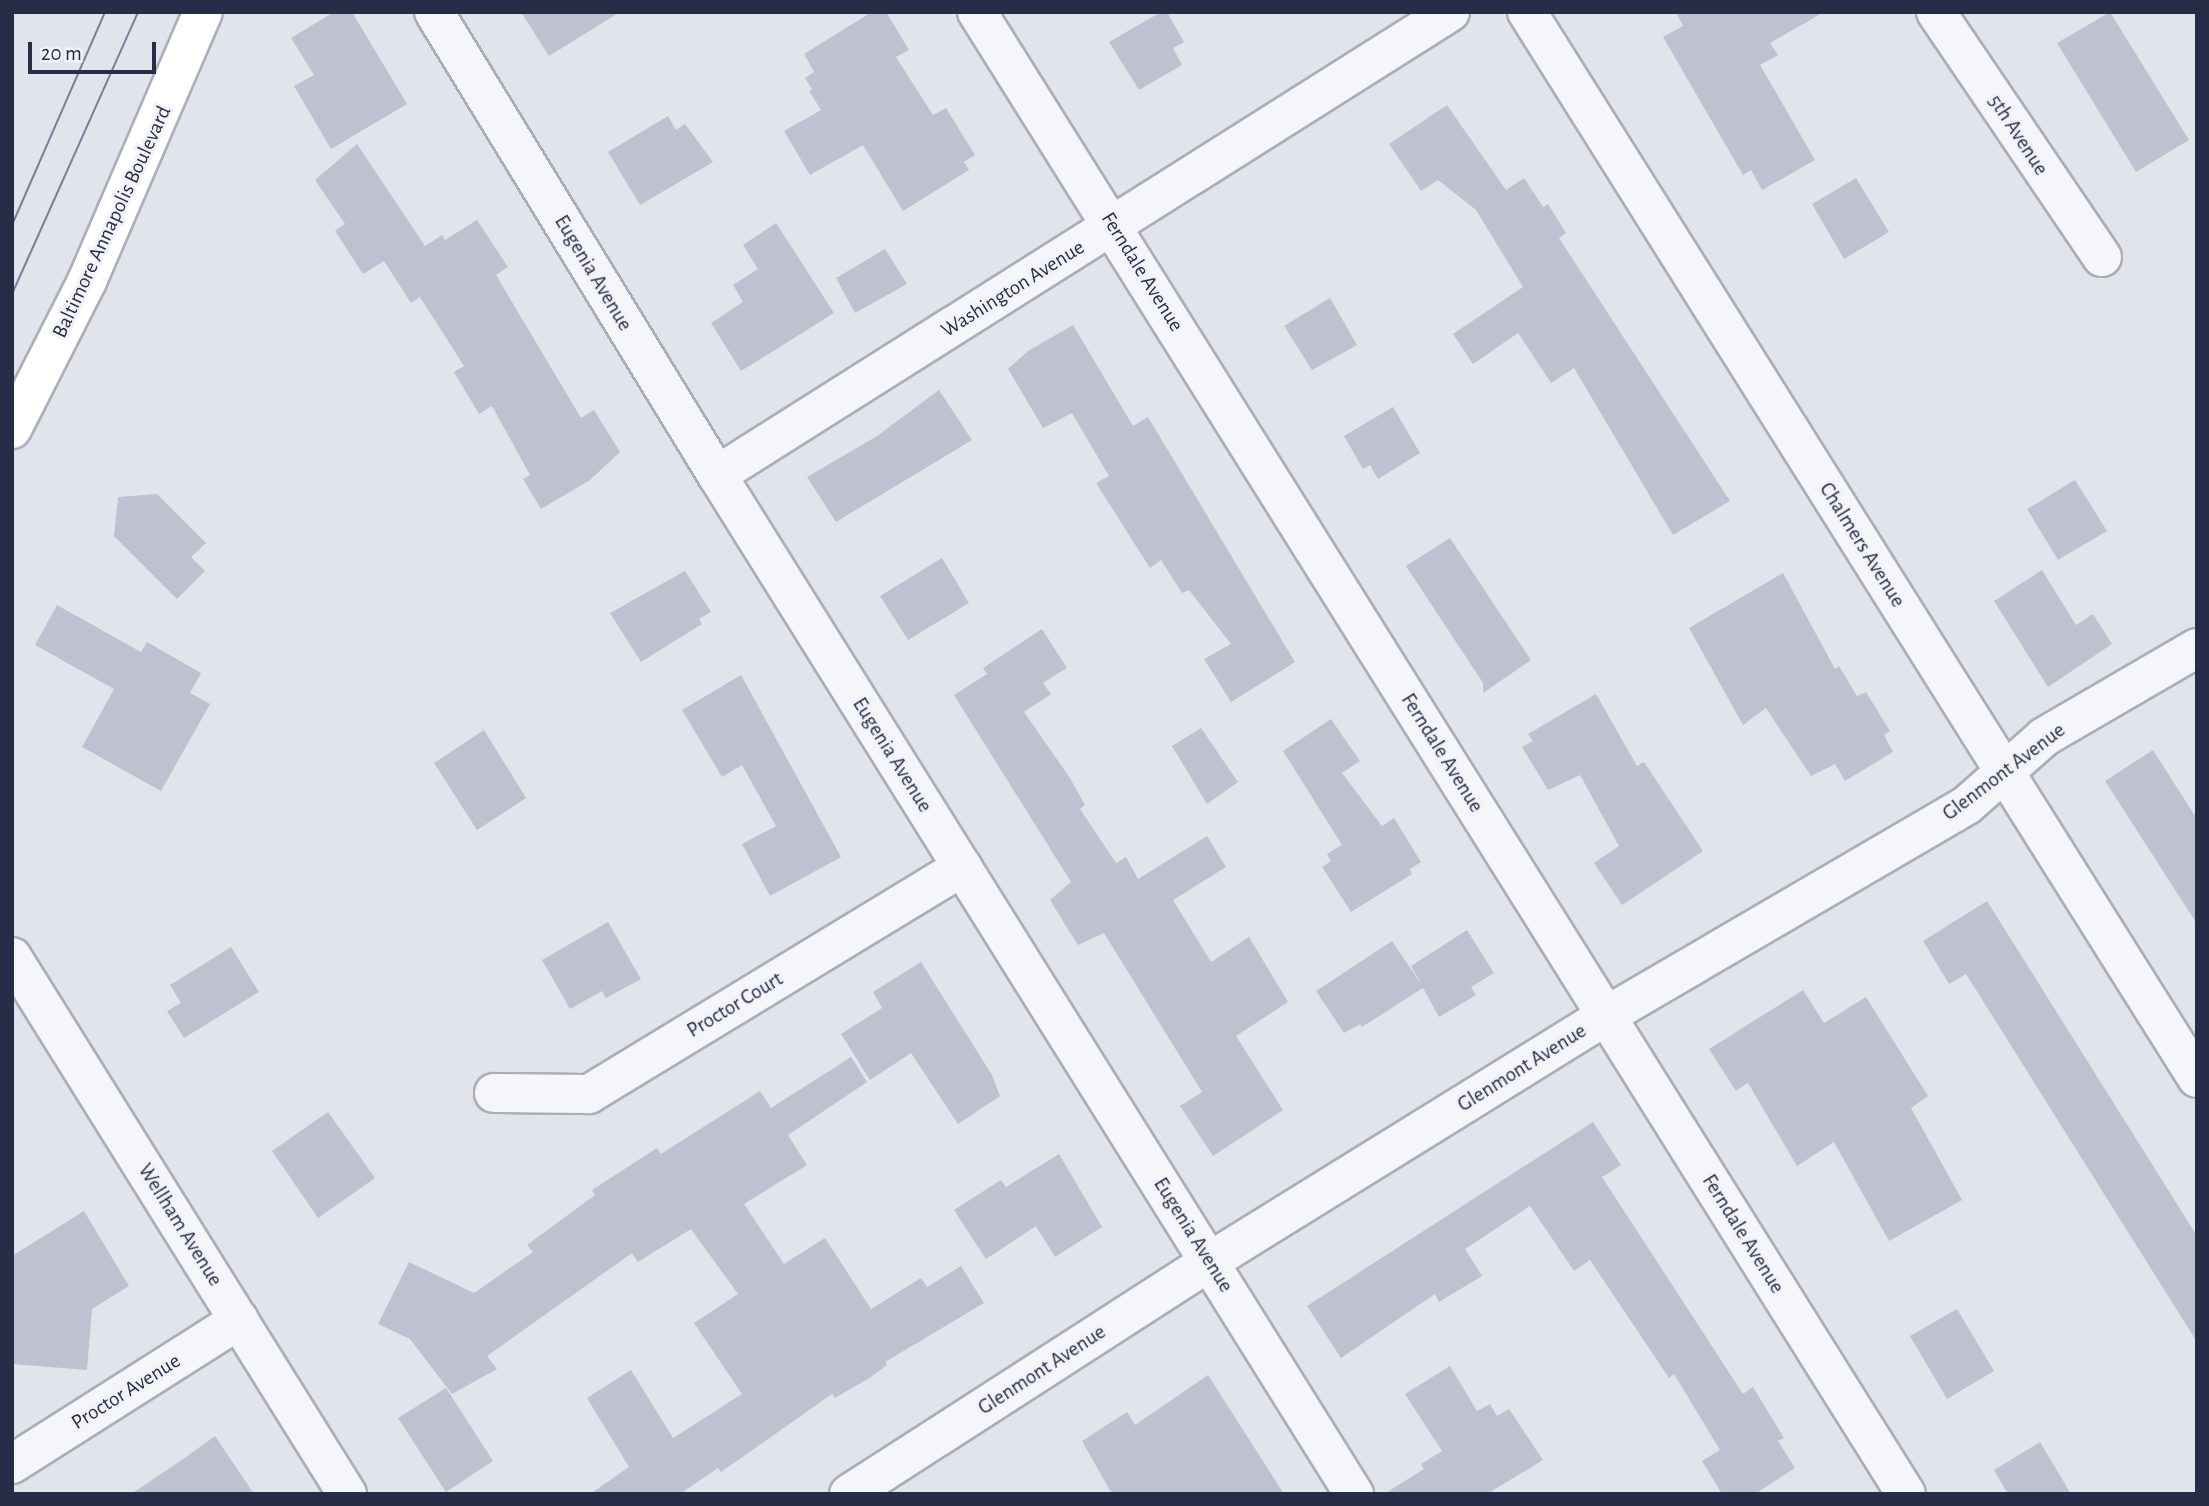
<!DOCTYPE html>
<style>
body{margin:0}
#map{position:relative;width:2209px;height:1506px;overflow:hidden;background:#e2e4ec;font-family:"Alegreya Sans",sans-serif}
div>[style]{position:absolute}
.building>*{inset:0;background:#bec1cf}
.roads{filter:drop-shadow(2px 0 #aaadba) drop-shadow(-2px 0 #aaadba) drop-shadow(0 2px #aaadba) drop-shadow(0 -2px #aaadba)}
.minor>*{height:38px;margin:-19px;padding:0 19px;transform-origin:19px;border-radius:19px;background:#f5f6f9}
.tertiary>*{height:38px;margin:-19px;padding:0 19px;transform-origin:19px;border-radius:19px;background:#f5f6f9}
.secondary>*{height:38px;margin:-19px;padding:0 19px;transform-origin:19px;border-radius:19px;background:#fff}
.tram>*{height:2px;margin:-1px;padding:0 1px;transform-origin:1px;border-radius:1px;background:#797f97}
span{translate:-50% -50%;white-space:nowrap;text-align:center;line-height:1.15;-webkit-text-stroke:6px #f2f3f9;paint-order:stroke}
.street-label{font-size:21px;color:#272d46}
.frame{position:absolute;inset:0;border:14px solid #272d46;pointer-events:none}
.scale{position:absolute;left:28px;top:42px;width:128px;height:32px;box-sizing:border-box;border:4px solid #272d46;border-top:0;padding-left:9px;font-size:21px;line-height:24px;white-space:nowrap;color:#272d46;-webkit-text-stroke:5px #f2f3f9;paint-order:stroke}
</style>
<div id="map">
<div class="building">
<i style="clip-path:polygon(334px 12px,352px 12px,407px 104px,331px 149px,294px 86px,314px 75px,291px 38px)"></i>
<i style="clip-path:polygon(521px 12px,620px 12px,549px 56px)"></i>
<i style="clip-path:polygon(872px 12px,886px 12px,909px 50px,896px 57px,933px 115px,946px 108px,975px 155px,964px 162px,969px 170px,903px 211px,863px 145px,810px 175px,784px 131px,821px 110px,809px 91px,812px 89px,805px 78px,814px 72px,804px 54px)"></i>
<i style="clip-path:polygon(1161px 12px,1167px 12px,1184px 42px,1173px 48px,1182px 65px,1139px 90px,1109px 42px)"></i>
<i style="clip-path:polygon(1676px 12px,1824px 12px,1770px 43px,1778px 55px,1760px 65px,1815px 160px,1762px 190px,1751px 170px,1743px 175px,1663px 37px,1683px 26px)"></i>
<i style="clip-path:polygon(2110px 12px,2189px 140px,2136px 172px,2057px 43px)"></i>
<i style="clip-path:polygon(1447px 105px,1506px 190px,1524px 178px,1543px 207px,1548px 204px,1566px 233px,1559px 238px,1730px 501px,1673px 535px,1574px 368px,1551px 383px,1518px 333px,1473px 364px,1453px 334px,1523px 287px,1476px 210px,1438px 180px,1421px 191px,1389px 144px)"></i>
<i style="clip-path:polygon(668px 116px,676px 130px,685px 124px,713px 162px,640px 205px,608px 152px)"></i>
<i style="clip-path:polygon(357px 144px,425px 246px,442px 235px,445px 240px,477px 220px,508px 267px,496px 275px,581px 418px,594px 410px,620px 452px,590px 480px,541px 509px,523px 479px,530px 475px,492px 406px,479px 414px,454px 372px,464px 366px,420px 297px,411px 303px,384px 261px,363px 274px,335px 231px,345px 224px,315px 180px)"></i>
<i style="clip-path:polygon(1856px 178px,1889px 232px,1844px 259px,1812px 204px)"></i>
<i style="clip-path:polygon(776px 223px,834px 313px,741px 371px,711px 323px,743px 302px,733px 285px,758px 269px,743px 245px)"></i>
<i style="clip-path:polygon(885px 249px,907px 284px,855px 313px,836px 278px)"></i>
<i style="clip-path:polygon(1330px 298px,1357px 345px,1312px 370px,1284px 326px)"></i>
<i style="clip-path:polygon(1073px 325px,1133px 426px,1148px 417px,1295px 662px,1231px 702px,1204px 659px,1231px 644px,1189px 590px,1182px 593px,1161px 560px,1150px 568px,1096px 483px,1109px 476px,1072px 413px,1043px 428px,1008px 369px,1028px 351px)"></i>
<i style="clip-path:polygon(939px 390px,972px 440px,836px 522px,807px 477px,877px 436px)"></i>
<i style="clip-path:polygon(1393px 407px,1420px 453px,1378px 479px,1370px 465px,1363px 469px,1344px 436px)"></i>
<i style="clip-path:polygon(2075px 480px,2107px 531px,2058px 560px,2027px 509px)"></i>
<i style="clip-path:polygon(157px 494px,206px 543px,191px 557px,205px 571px,177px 599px,114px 536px,118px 497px)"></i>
<i style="clip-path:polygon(1450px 538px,1531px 660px,1483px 693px,1483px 683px,1406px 566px)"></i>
<i style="clip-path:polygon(942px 558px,969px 603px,908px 640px,880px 596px)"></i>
<i style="clip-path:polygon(2042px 570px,2076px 625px,2093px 614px,2112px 644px,2048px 687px,1994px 601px)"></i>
<i style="clip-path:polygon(685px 571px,711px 612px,699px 619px,702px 624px,641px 662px,610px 613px)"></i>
<i style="clip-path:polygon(1783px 573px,1835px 669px,1839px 666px,1857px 696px,1866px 692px,1890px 731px,1884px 735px,1893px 752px,1845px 781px,1835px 764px,1811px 776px,1766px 708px,1743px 725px,1689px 628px)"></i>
<i style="clip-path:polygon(57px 605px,141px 652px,147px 642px,201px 673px,190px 693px,210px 704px,161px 791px,82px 747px,114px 689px,35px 645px)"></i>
<i style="clip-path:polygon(1042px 629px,1067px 668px,1043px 683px,1051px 694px,1024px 712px,1070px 778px,1085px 805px,1080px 809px,1116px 863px,1126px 857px,1138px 879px,1207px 836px,1226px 867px,1173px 900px,1211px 962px,1249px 937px,1288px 1002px,1236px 1036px,1283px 1110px,1213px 1156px,1180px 1106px,1202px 1092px,1104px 933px,1078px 945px,1066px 926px,1050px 900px,1071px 882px,954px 695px,987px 674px,983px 668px)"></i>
<i style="clip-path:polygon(741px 675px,841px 857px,770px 896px,742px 844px,776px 826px,742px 765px,722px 777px,682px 710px)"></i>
<i style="clip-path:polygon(1596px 694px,1637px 766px,1644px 762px,1703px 851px,1622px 905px,1594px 863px,1619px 846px,1580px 775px,1548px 790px,1522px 747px,1533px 741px,1528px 734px)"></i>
<i style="clip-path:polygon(1331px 719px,1360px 761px,1342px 773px,1382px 826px,1394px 818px,1421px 862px,1410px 869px,1412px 874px,1351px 912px,1322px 867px,1331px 861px,1327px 854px,1342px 845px,1283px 751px)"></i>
<i style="clip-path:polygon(1201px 728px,1238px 782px,1207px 804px,1172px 746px)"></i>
<i style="clip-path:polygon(484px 730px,526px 798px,477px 830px,434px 763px)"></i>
<i style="clip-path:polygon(2153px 750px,2197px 819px,2197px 924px,2105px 781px)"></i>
<i style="clip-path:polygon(1987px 901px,2197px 1236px,2197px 1342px,1966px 974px,1949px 984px,1923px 941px)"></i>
<i style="clip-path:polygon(608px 922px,641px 979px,606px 998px,602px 991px,570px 1009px,542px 960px)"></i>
<i style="clip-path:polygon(1467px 930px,1494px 973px,1471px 987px,1476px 995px,1439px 1017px,1423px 988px,1362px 1027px,1360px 1024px,1344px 1033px,1316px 991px,1392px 941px,1423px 987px,1411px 966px)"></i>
<i style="clip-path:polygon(231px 947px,259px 992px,184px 1038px,167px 1011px,181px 1003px,170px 985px)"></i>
<i style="clip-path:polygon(921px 962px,992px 1075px,1000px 1096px,958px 1124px,911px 1053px,870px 1080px,841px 1034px,882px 1008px,873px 992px)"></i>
<i style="clip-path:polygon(1803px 990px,1824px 1023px,1866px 997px,1928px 1096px,1911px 1108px,1962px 1200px,1889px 1241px,1834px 1142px,1797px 1166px,1748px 1083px,1736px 1091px,1709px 1049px)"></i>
<i style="clip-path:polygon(851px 1057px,867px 1082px,788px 1135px,807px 1165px,744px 1204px,784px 1264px,825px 1238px,871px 1309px,921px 1278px,927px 1287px,961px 1266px,984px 1303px,885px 1362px,887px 1365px,871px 1377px,835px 1398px,832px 1394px,721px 1472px,718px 1468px,680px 1494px,590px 1494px,629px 1467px,587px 1398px,631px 1370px,673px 1438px,742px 1394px,694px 1323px,738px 1294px,691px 1229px,638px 1262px,632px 1253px,487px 1356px,497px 1369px,452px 1394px,410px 1339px,378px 1324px,409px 1262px,474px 1293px,533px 1252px,527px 1245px,595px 1195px,592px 1190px,657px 1148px,661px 1154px,760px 1091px,771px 1108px)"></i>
<i style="clip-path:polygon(328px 1112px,375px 1178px,318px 1218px,272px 1151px)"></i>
<i style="clip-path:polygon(1593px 1122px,1621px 1165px,1602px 1177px,1743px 1394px,1753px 1387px,1784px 1438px,1778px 1441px,1795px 1468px,1755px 1494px,1722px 1494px,1702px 1461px,1720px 1450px,1674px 1374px,1669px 1378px,1590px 1260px,1574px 1271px,1530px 1206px,1465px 1249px,1482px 1276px,1439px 1302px,1435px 1294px,1341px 1358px,1307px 1306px)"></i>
<i style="clip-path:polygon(1059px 1154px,1102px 1227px,1055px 1257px,1036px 1226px,986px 1259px,954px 1210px,1001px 1180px,1006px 1187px)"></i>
<i style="clip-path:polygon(84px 1211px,129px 1286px,92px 1309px,87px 1370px,12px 1364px,12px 1256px)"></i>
<i style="clip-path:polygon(1957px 1309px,1994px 1371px,1947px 1399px,1910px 1336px)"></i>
<i style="clip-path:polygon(1450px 1366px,1477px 1411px,1490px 1404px,1497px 1416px,1509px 1409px,1543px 1460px,1487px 1494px,1384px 1494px,1424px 1469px,1421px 1464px,1442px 1451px,1405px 1394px)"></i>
<i style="clip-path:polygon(1208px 1375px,1284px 1494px,1112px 1494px,1082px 1441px,1127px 1412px,1135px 1425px)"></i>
<i style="clip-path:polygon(446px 1388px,493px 1461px,446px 1492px,398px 1418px)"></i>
<i style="clip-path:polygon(215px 1436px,254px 1494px,131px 1494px,186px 1457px)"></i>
<i style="clip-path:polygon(2040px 1442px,2071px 1494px,2008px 1494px,1994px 1470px)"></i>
</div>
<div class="roads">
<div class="minor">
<i style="left:434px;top:12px;width:543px;rotate:58.57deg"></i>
<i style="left:717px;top:475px;width:1202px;rotate:57.99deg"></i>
<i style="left:977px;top:12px;width:1749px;rotate:57.92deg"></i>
<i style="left:1527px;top:12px;width:1259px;rotate:57.85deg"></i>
<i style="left:1936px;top:12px;width:296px;rotate:55.9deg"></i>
<i style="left:717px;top:475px;width:867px;rotate:-32.28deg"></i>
<i style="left:494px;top:1093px;width:95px;rotate:0.6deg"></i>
<i style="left:589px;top:1094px;width:437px;rotate:-31.3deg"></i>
<i style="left:12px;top:1464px;width:269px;rotate:-32.4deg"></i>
<i style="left:849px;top:1494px;width:428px;rotate:-32.8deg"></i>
<i style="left:1209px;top:1262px;width:467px;rotate:-31.8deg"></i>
<i style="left:1606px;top:1016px;width:418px;rotate:-30.3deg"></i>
<i style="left:1967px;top:805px;width:103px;rotate:-41.4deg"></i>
<i style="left:2044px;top:737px;width:177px;rotate:-30.2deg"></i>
</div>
<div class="tertiary">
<i style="left:12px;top:957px;width:633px;rotate:58.04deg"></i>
</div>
<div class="secondary">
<i style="left:12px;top:429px;width:166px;rotate:-63.1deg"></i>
<i style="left:87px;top:281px;width:293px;rotate:-66.7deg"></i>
</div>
</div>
<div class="tram">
<i style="left:12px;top:225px;width:232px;rotate:-66.4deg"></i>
<i style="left:12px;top:294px;width:309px;rotate:-65.9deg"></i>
</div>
<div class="street-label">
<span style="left:2018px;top:135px;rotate:57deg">5th Avenue</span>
<span style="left:112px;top:222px;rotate:-65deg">Baltimore Annapolis Boulevard</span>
<span style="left:1142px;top:272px;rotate:58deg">Ferndale Avenue</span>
<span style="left:593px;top:273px;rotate:59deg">Eugenia Avenue</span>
<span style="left:1013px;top:289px;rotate:-32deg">Washington Avenue</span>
<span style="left:1862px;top:545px;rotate:58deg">Chalmers Avenue</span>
<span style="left:1442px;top:753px;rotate:58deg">Ferndale Avenue</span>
<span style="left:892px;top:755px;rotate:58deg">Eugenia Avenue</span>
<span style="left:2004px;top:772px;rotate:-37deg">Glenmont Avenue</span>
<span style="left:735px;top:1005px;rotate:-31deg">Proctor Court</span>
<span style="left:1522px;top:1068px;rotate:-32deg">Glenmont Avenue</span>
<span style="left:180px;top:1225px;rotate:58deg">Wellham Avenue</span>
<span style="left:1743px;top:1234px;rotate:58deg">Ferndale Avenue</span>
<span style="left:1193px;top:1235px;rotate:58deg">Eugenia Avenue</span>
<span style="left:1042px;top:1370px;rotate:-33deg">Glenmont Avenue</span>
<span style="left:126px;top:1392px;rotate:-32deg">Proctor Avenue</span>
</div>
<div class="frame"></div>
<div class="scale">20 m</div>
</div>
